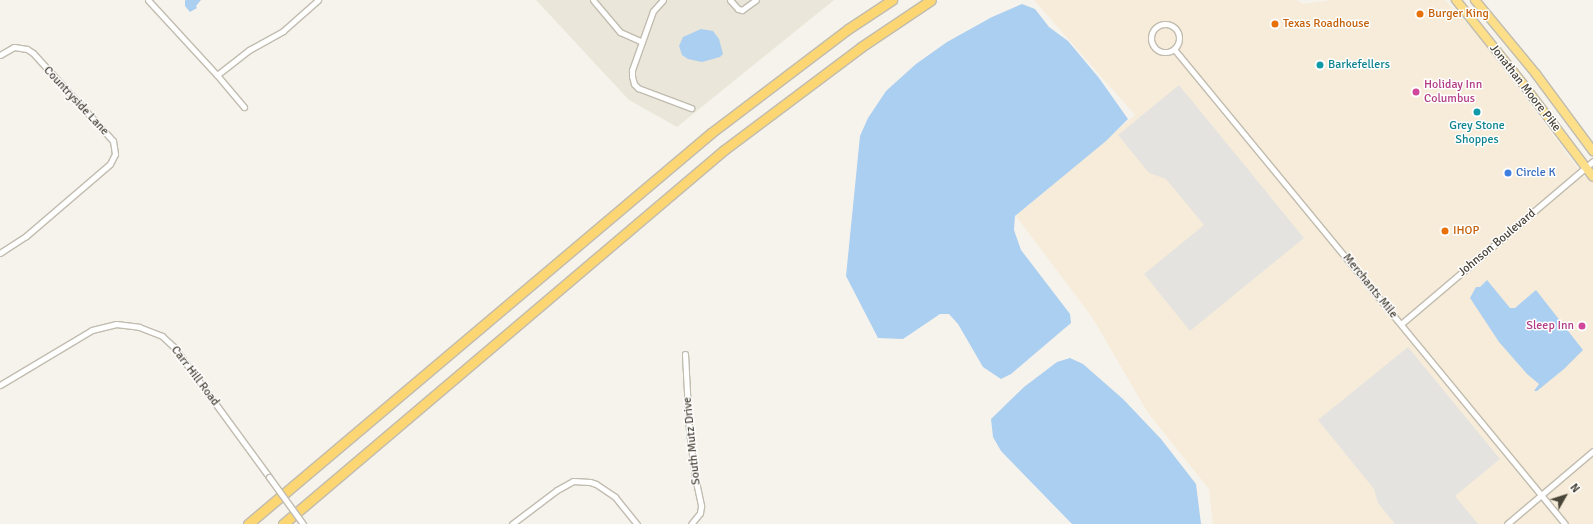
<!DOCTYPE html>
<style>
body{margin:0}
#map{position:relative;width:1593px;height:524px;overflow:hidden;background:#f6f3ec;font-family:Signika,sans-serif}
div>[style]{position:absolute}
.residential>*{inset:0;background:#eae6da}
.commercial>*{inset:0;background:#f6ecd9}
.parking>*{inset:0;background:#e5e3e0}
.water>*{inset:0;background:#abcff0}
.roads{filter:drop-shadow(1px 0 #c1bcaf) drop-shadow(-1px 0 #c1bcaf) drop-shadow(0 1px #c1bcaf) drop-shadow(0 -1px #c1bcaf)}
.minor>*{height:5px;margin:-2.5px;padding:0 2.5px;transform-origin:2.5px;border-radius:2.5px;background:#fff}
.minor>.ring{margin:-2.5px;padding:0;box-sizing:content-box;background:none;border:5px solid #fff;border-radius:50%}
.trunk>*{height:8px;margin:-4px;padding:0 4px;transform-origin:4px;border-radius:4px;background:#fcdf88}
.motorway>*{height:9px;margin:-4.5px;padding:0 4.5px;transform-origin:4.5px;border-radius:4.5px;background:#fbd672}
.bridges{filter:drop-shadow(1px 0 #c1bcaf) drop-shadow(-1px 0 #c1bcaf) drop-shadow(0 1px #c1bcaf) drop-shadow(0 -1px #c1bcaf)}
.minor-bridge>*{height:5px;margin:-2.5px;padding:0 2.5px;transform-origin:2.5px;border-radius:2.5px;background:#fff}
.dots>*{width:11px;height:11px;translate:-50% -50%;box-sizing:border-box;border:2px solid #fff;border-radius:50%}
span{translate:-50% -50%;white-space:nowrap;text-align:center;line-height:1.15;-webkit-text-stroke:3px #fff;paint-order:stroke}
.food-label{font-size:12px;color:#c56008}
.left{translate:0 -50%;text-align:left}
.culture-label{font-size:12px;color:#0d838f}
.hotel-label{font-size:12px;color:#b23c85}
.right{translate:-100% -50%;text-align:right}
.street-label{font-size:12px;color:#4a4539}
.shop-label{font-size:12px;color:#366cbe}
.north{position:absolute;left:1545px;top:476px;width:40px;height:40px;-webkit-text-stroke:3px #fff;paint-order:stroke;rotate:51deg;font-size:11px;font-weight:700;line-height:16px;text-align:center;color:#4a4539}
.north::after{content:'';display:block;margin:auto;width:14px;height:18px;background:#4a4539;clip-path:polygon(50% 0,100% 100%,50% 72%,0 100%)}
</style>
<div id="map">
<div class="residential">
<i style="clip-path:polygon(536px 0,834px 0,677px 127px,629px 100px)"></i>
</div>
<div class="commercial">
<i style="clip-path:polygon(1034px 0,1296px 0,1304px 4px,1332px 0,1445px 0,1480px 37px,1585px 178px,1593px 173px,1593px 524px,1213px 524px,1209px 489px,1148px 413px,1092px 317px,1016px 216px,1135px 115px)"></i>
</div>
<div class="parking">
<i style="clip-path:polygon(1179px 85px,1304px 238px,1190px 331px,1144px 274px,1204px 225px,1166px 179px,1149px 173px,1118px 135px)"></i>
<i style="clip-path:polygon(1408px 347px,1500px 459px,1455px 496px,1478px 524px,1395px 524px,1378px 503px,1374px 489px,1318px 420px)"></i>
</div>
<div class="water">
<i style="clip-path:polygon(185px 0,201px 0,196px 6px,197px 8px,190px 12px,185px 6px)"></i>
<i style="clip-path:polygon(1022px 4px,1035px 9px,1049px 27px,1068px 41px,1099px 78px,1128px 119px,1106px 141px,1015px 216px,1014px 230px,1021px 250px,1070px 314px,1071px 323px,1011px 374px,1001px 379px,983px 367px,958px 324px,949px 314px,940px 314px,903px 339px,878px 338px,846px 276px,860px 136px,868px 118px,886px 91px,916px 64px,947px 42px,992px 17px)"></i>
<i style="clip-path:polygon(701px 29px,713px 31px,719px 39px,723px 54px,720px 57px,702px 62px,688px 59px,682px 55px,679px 46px,683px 37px)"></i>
<i style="clip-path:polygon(1487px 280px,1510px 308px,1515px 308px,1536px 290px,1583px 350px,1564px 369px,1537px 391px,1534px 391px,1539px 384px,1527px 374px,1499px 342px,1470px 298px,1476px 287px,1480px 287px)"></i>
<i style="clip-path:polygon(1070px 358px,1083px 364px,1123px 399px,1161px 439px,1196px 484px,1201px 524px,1072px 524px,1001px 451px,993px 437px,991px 419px,1024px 387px,1057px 362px)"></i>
</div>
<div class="roads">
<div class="minor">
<i style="left:148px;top:0;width:102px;rotate:47.4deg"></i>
<i style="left:217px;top:75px;width:41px;rotate:-38deg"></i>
<i style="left:249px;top:50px;width:39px;rotate:-29deg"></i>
<i style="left:283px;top:31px;width:47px;rotate:-41.5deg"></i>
<i style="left:593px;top:0;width:42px;rotate:49.8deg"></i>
<i style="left:620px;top:32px;width:24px;rotate:24deg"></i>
<i style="left:663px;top:0;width:15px;rotate:132deg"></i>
<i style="left:653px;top:11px;width:63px;rotate:109.6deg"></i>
<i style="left:632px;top:70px;width:6px;rotate:90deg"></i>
<i style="left:632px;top:76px;width:8px;rotate:76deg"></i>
<i style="left:634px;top:84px;width:6px;rotate:45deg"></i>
<i style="left:638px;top:88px;width:57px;rotate:20.7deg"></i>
<i style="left:730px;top:0;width:12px;rotate:48deg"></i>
<i style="left:738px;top:9px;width:4px;rotate:14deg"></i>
<i style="left:742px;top:10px;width:17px;rotate:-36deg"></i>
<i class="ring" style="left:1151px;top:24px;width:23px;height:23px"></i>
<i style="left:1174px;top:49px;width:615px;rotate:50.54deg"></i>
<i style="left:0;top:55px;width:16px;rotate:-30deg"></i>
<i style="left:14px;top:47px;width:13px;rotate:9deg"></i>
<i style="left:27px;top:49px;width:7px;rotate:34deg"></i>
<i style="left:33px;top:53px;width:119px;rotate:47.7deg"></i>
<i style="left:113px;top:141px;width:13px;rotate:81deg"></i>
<i style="left:115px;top:154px;width:11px;rotate:117deg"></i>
<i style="left:110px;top:164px;width:111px;rotate:139.4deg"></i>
<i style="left:26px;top:236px;width:31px;rotate:147deg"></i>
<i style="left:217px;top:75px;width:42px;rotate:49.8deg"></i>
<i style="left:1401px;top:324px;width:252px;rotate:-40.3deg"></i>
<i style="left:685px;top:354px;width:77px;rotate:87deg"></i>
<i style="left:689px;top:431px;width:46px;rotate:82.6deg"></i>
<i style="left:695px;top:477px;width:30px;rotate:78deg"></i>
<i style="left:701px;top:506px;width:7px;rotate:98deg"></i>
<i style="left:700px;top:513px;width:14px;rotate:129deg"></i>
<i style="left:0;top:385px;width:107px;rotate:-30.9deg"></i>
<i style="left:92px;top:330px;width:25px;rotate:-14deg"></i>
<i style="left:116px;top:324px;width:23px;rotate:7deg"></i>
<i style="left:139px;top:327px;width:25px;rotate:21deg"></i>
<i style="left:162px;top:336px;width:16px;rotate:43deg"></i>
<i style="left:174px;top:347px;width:161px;rotate:53.8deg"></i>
<i style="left:512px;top:524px;width:56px;rotate:-37.1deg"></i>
<i style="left:557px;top:490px;width:18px;rotate:-29deg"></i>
<i style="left:573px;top:481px;width:17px;rotate:3deg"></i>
<i style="left:590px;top:482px;width:6px;rotate:18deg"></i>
<i style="left:596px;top:484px;width:23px;rotate:34deg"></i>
<i style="left:615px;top:497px;width:35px;rotate:51deg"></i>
<i style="left:1507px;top:524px;width:113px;rotate:-40.3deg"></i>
</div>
<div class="trunk">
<i style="left:1456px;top:0;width:107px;rotate:51.4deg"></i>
<i style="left:1523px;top:84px;width:116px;rotate:53deg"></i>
<i style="left:1475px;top:0;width:96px;rotate:50.5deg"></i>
<i style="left:1536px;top:74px;width:96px;rotate:53.5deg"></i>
</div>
<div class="motorway">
<i style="left:248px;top:524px;width:606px;rotate:-40.18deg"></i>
<i style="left:711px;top:133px;width:172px;rotate:-37.2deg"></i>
<i style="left:848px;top:29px;width:53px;rotate:-33.4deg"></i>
<i style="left:283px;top:524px;width:578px;rotate:-40.3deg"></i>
<i style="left:724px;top:150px;width:171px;rotate:-36.9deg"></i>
<i style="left:861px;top:47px;width:84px;rotate:-33.9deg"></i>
</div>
</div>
<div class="bridges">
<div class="minor-bridge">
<i style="left:269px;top:477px;width:58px;rotate:54.1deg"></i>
</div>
</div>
<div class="dots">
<i style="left:1420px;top:14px;background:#e8710a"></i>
<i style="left:1275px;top:24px;background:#e8710a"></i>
<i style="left:1320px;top:65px;background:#0f9aa8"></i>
<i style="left:1416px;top:92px;background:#d1479c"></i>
<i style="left:1477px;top:112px;background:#0f9aa8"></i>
<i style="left:1508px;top:173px;background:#3f7fe0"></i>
<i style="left:1445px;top:231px;background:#e8710a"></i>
<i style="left:1582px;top:326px;background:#d1479c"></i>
</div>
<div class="food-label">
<span class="left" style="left:1428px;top:14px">Burger King</span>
<span class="left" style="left:1283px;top:24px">Texas Roadhouse</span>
<span class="left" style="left:1453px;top:231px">IHOP</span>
</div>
<div class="culture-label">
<span class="left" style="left:1328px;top:65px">Barkefellers</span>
<span style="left:1477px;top:133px">Grey Stone<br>Shoppes</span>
</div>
<div class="hotel-label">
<span class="left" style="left:1424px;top:92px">Holiday Inn<br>Columbus</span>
<span class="right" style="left:1574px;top:326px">Sleep Inn</span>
</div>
<div class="street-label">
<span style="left:1525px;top:88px;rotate:52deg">Jonathan Moore Pike</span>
<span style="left:76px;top:101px;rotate:47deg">Countryside Lane</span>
<span style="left:1497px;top:243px;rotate:-40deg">Johnson Boulevard</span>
<span style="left:1370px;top:286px;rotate:51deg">Merchants Mile</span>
<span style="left:195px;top:376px;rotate:53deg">Carr Hill Road</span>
<span style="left:692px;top:441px;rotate:-96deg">South Mutz Drive</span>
</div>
<div class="shop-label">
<span class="left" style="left:1516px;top:173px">Circle K</span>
</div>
<div class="north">N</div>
</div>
